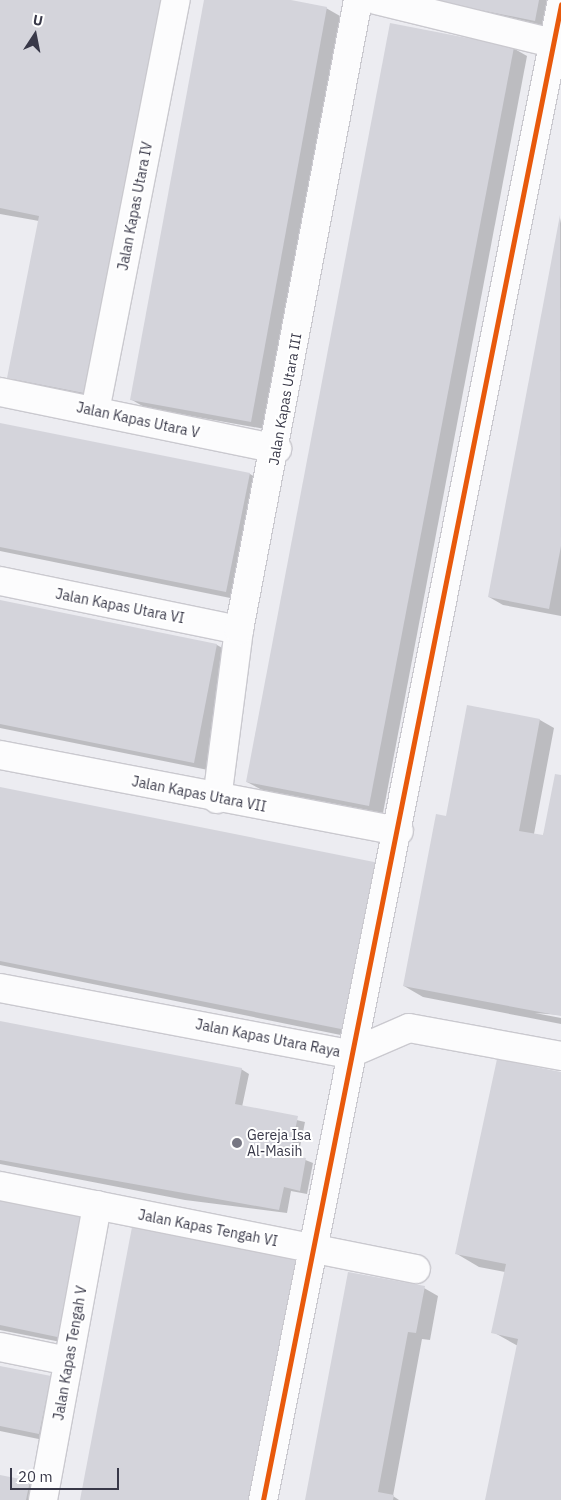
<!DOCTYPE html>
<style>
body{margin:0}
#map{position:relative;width:561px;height:1500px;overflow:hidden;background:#ececf1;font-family:"IBM Plex Sans",sans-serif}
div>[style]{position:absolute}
.shadow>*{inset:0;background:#0003}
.building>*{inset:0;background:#d4d4db}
.roads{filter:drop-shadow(1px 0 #cac9cf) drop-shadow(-1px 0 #cac9cf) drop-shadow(0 1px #cac9cf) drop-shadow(0 -1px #cac9cf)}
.minor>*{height:28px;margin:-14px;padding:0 14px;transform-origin:14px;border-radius:14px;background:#fcfcfd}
.cycleway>*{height:5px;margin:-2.5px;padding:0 2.5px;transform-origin:2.5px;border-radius:2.5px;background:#e8590c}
.dots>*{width:14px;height:14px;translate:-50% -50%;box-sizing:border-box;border:2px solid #fff;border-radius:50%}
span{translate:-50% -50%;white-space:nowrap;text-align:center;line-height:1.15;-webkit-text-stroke:4px #fff;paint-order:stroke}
.street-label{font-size:14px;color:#383848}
.poi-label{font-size:14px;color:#383848}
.left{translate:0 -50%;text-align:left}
.north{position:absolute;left:10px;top:10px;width:50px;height:50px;-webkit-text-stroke:4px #fff;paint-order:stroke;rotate:11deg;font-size:14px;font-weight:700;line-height:20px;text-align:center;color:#383848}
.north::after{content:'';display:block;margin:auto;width:18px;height:22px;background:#383848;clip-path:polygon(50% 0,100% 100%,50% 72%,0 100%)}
.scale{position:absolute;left:10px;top:1468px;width:109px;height:22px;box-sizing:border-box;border:2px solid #383848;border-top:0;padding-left:6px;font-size:15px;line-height:18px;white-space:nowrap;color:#383848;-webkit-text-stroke:4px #fff;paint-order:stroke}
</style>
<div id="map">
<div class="shadow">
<i style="clip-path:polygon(0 0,177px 0,98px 400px,23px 385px,9px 377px,39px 221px,0 214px)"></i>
<i style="clip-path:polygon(205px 0,284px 0,326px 8px,340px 16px,265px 429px,146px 408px,132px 400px)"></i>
<i style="clip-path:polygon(401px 0,554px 0,549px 28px)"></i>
<i style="clip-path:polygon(513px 48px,527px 56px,383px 813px,262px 790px,247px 782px)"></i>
<i style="clip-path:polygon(561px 218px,561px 616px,503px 605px,489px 597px)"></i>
<i style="clip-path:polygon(0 424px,250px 474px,264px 482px,240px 600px,0 551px)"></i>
<i style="clip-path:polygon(0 601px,217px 645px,231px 653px,208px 770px,0 728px)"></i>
<i style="clip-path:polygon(468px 706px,540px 720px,554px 728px,534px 834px,543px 836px,561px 776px,561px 1015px,535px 1013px,561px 1018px,561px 1024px,423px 997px,404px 986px,447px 818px)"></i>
<i style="clip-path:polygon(0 788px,365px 1040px,0 965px)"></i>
<i style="clip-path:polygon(0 1022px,241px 1069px,249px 1074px,242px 1107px,305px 1122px,298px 1157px,313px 1163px,307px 1194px,291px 1191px,287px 1213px,185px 1200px,0 1164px)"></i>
<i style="clip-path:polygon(561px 1074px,561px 1500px,486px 1500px,518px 1346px,493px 1332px,505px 1272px,479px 1267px,457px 1254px)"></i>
<i style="clip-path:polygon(0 1200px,76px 1345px,0 1330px)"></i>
<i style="clip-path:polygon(424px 1288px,438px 1296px,430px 1340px,422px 1339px,393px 1496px,399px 1500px,306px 1500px)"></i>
<i style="clip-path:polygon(0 1367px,50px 1377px,65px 1385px,53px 1442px,0 1431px)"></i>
<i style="clip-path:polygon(0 1476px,29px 1482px,43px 1490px,41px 1500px,0 1500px)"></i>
</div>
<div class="building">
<i style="clip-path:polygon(0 0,161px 0,84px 393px,7px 378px,39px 216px,0 208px)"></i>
<i style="clip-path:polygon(204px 0,291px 0,327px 7px,251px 422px,130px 400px)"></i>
<i style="clip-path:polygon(430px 0,539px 0,535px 21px)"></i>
<i style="clip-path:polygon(390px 23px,514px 47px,369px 806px,246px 782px)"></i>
<i style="clip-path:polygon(560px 215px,561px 546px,549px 609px,488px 597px)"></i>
<i style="clip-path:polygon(0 423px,250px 473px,226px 592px,0 547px)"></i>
<i style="clip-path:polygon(0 600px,217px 644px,194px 763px,0 724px)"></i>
<i style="clip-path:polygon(467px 705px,540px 719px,519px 831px,543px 835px,555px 774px,561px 775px,561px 1016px,403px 986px,436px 814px,446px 816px)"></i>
<i style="clip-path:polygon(0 787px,379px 863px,346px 1030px,0 961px)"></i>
<i style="clip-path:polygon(0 1021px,242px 1068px,235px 1104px,298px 1116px,290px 1155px,306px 1158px,300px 1191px,284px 1187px,279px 1210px,0 1160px)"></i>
<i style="clip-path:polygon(497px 1059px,561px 1072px,561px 1500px,485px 1500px,518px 1339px,491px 1333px,506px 1264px,455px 1254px)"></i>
<i style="clip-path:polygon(0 1199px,87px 1216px,62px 1338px,0 1325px)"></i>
<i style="clip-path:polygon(132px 1227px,301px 1259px,254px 1500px,80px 1500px)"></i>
<i style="clip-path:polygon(348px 1272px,425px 1286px,416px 1333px,408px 1332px,378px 1492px,394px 1495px,393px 1500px,305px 1500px)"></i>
<i style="clip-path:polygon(0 1366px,51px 1376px,39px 1434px,0 1426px)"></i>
<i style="clip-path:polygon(0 1475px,30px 1481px,26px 1500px,0 1500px)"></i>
</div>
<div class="roads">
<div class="minor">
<i style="left:376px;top:0;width:190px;rotate:13.7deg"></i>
<i style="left:0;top:392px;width:283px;rotate:11.6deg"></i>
<i style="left:95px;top:411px;width:419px;rotate:-78.9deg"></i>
<i style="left:0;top:581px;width:244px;rotate:11.6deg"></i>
<i style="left:0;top:755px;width:406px;rotate:10.8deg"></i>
<i style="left:217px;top:799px;width:170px;rotate:-82.6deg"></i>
<i style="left:239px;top:630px;width:641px;rotate:-79.3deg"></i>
<i style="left:0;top:988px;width:355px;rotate:10.7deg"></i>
<i style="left:349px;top:1054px;width:65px;rotate:-23.4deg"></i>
<i style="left:409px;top:1028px;width:155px;rotate:10.4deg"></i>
<i style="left:0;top:1186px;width:424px;rotate:11.3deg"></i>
<i style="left:0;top:1347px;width:69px;rotate:11.6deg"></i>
<i style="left:43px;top:1500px;width:300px;rotate:-79.6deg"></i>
<i style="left:263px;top:1500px;width:1525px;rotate:-78.73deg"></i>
</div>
</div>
<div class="cycleway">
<i style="left:263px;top:1500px;width:1525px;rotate:-78.73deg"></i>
</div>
<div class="dots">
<i style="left:237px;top:1143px;background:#777783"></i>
</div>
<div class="street-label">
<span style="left:135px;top:206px;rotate:-79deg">Jalan Kapas Utara IV</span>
<span style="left:285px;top:399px;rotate:-80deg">Jalan Kapas Utara III</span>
<span style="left:138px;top:420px;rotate:12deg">Jalan Kapas Utara V</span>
<span style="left:120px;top:606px;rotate:11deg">Jalan Kapas Utara VI</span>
<span style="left:199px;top:794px;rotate:11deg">Jalan Kapas Utara VII</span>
<span style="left:268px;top:1038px;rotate:11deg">Jalan Kapas Utara Raya</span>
<span style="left:208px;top:1228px;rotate:11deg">Jalan Kapas Tengah VI</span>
<span style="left:70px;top:1353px;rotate:-80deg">Jalan Kapas Tengah V</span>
</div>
<div class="poi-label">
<span class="left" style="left:247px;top:1143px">Gereja Isa<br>Al-Masih</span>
</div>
<div class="north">U</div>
<div class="scale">20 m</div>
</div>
